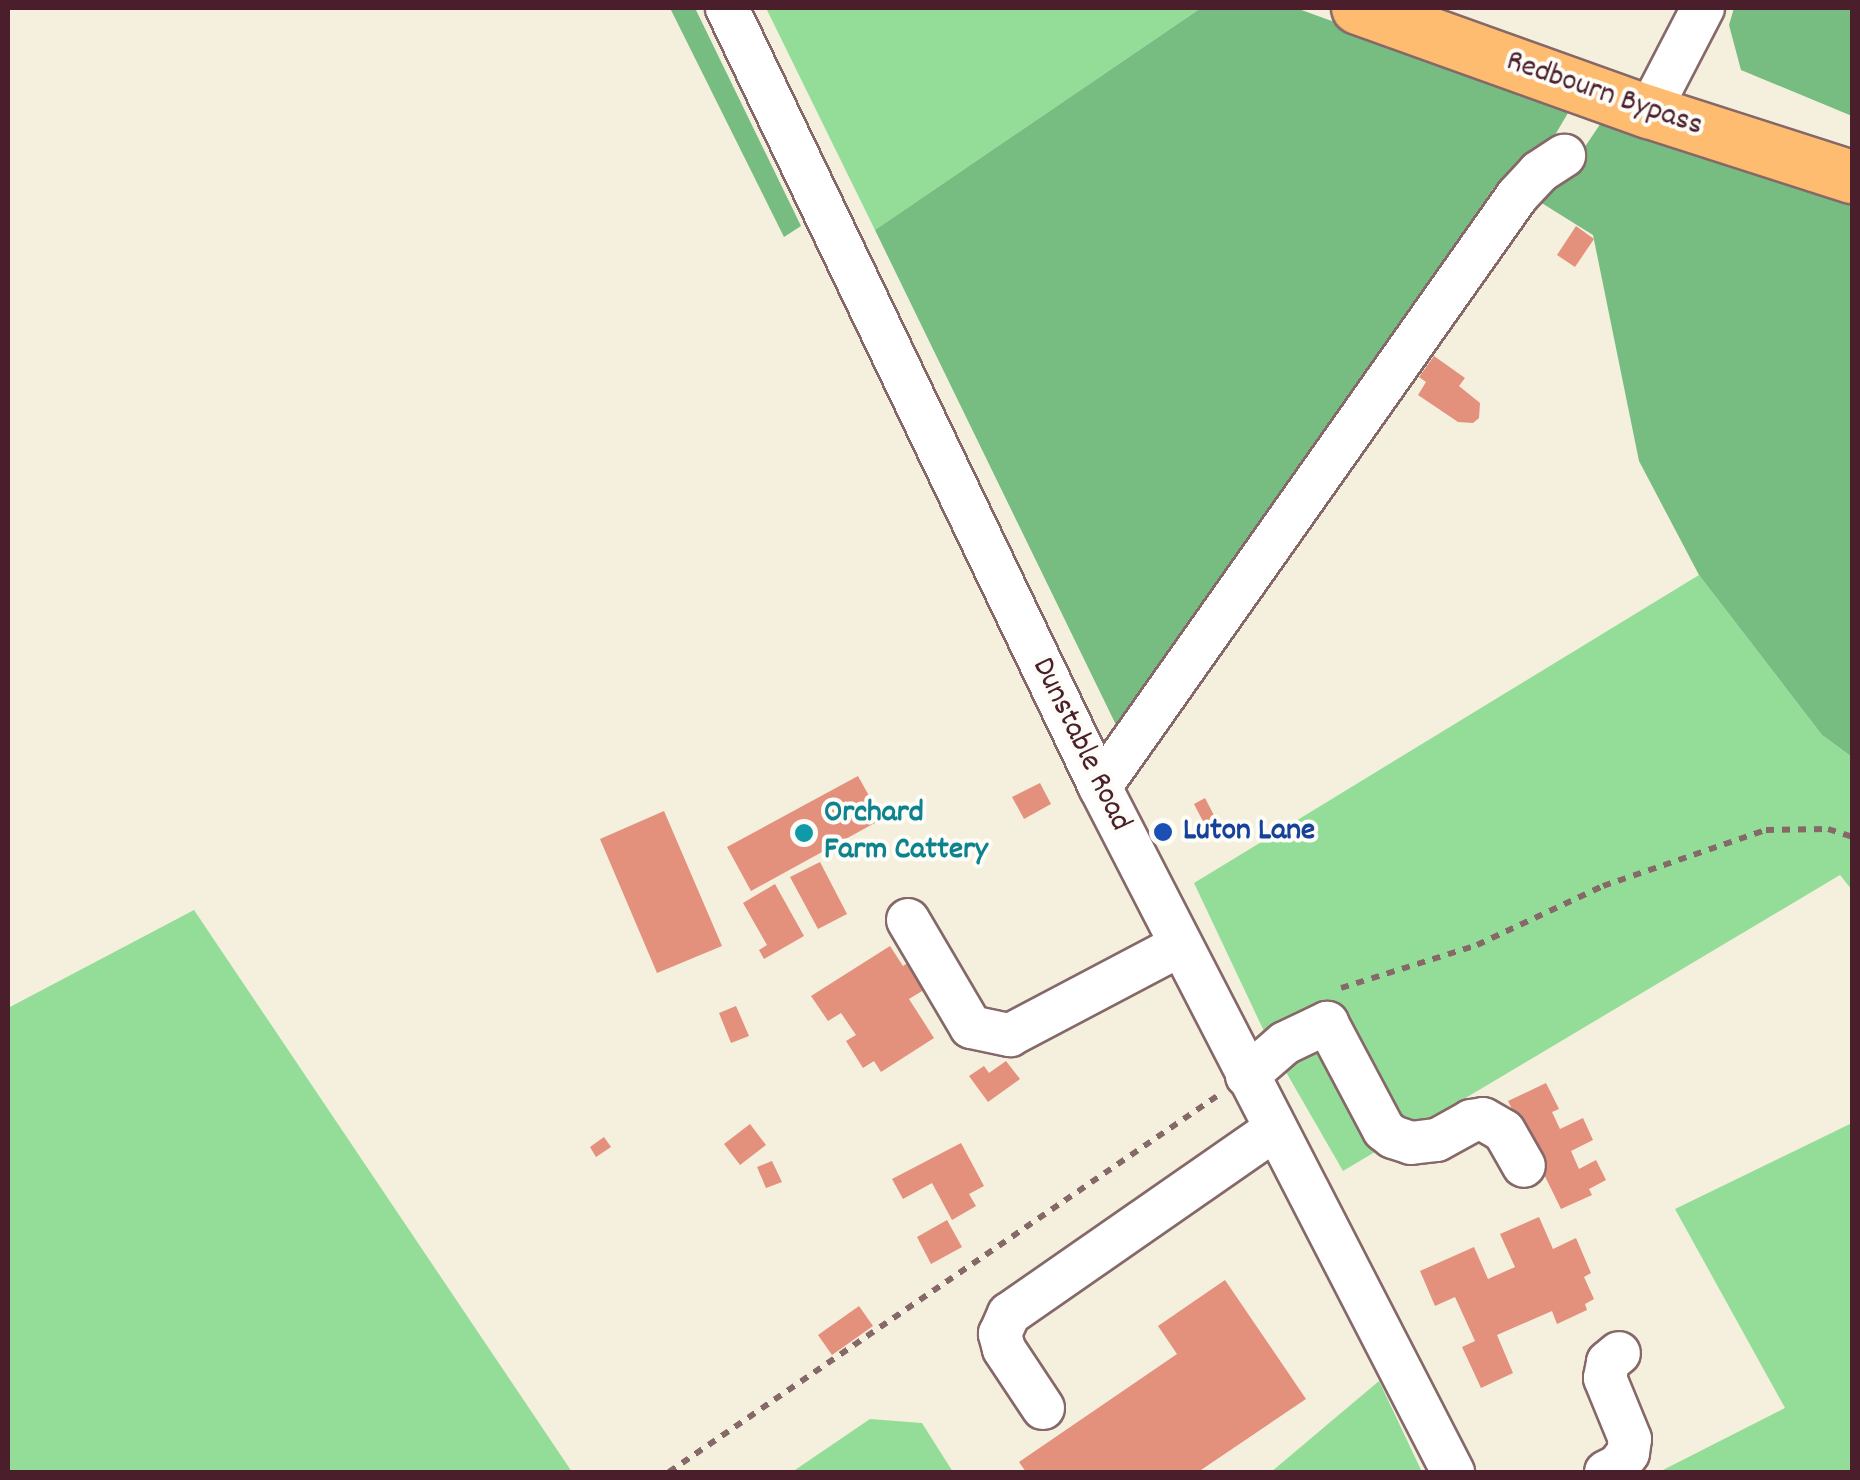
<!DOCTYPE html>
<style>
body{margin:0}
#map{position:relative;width:1860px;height:1480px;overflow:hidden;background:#f5f0dd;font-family:Dekko,sans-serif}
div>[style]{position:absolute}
.green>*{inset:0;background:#94dd98}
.forest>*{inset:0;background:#77bc80}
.building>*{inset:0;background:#e3907d}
.path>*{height:6px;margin-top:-3px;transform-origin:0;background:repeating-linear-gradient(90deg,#866869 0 8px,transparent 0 16px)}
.roads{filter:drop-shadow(2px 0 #866869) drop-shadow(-2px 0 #866869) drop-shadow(0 2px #866869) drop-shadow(0 -2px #866869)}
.minor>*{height:42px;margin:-21px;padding:0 21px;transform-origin:21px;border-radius:21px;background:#fff}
.major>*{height:52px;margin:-26px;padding:0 26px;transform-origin:26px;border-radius:26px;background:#febc70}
.dots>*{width:28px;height:28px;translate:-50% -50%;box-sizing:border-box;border:5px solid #fdfcf7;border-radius:50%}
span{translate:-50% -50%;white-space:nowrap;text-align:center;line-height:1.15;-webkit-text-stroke:8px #fdfcf7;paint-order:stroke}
.street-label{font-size:32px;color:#4a1f2b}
.culture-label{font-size:32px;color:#0d838f;font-weight:700}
.left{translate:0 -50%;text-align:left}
.transit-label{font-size:32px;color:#164399;font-weight:700}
.frame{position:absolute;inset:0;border:10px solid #4a1f2b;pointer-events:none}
</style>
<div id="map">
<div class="green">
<i style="clip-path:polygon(766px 8px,1201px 8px,875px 230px)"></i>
<i style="clip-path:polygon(1699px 575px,1822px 735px,1852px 757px,1852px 890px,1840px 875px,1343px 1171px,1271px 1046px,1194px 883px)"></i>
<i style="clip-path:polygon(194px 910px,572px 1472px,8px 1472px,8px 1008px)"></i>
<i style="clip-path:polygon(1852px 1123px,1852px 1472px,1659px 1472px,1785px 1408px,1675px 1209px)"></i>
<i style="clip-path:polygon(1379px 1381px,1422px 1472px,1271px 1472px)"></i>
<i style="clip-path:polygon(870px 1419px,922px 1423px,953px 1472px,792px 1472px)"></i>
</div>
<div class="forest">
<i style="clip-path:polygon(670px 8px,695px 8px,801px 226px,784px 237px)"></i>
<i style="clip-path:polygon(1201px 8px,1296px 8px,1571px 108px,1549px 145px,1495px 186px,1118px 729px,875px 230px)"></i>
<i style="clip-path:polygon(1734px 8px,1852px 8px,1852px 116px,1741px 70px,1729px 25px)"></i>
<i style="clip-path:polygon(1605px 117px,1852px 205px,1852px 757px,1822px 735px,1699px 575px,1639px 461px,1593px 235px,1532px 197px,1574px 163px)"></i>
</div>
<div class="building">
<i style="clip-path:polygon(1576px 226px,1594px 239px,1575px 267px,1557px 255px)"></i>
<i style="clip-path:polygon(1434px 356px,1465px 378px,1459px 386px,1480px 403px,1479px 418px,1473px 423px,1458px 422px,1418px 395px,1426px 382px,1419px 377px)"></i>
<i style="clip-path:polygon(858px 776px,882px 819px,751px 891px,727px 847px)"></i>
<i style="clip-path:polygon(1040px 783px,1051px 804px,1024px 819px,1012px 797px)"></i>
<i style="clip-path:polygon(1205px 798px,1219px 825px,1208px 831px,1194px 804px)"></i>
<i style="clip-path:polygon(664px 811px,722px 946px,657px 973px,600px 839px)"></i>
<i style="clip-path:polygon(820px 862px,847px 914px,818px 929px,790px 877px)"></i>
<i style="clip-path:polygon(775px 884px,804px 936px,764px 959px,759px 950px,767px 945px,743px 903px)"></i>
<i style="clip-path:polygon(890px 946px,903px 966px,915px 958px,932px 985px,909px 999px,934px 1038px,881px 1072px,874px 1061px,863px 1068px,846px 1041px,856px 1035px,841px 1013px,828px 1021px,811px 996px)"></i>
<i style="clip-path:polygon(736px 1006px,749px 1036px,731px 1043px,719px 1013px)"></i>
<i style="clip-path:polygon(1006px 1061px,1020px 1079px,988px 1102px,969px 1076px,984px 1066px,989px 1073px)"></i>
<i style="clip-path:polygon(1546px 1083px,1559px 1109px,1552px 1112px,1560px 1129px,1583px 1118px,1593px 1140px,1571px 1151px,1579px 1169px,1596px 1160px,1606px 1180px,1589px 1189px,1592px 1195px,1561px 1209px,1508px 1101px)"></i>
<i style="clip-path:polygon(750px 1124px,766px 1145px,740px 1165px,724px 1144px)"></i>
<i style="clip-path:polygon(604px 1137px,611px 1147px,596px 1157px,590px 1147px)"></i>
<i style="clip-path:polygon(961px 1143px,984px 1186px,969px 1194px,976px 1206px,952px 1220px,932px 1183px,903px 1199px,892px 1179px)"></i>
<i style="clip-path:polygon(772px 1161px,782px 1182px,766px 1188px,757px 1167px)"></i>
<i style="clip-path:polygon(1539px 1217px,1553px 1249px,1576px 1238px,1591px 1273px,1584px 1277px,1594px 1299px,1585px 1304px,1587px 1310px,1557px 1324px,1552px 1311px,1497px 1335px,1513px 1373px,1481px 1388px,1462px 1347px,1475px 1341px,1455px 1297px,1435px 1306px,1420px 1271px,1474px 1247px,1488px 1279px,1515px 1267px,1500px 1234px)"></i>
<i style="clip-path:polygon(947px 1220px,962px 1247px,931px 1264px,917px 1237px)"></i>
<i style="clip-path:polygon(1225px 1280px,1306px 1399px,1198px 1472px,1026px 1472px,1019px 1462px,1177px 1354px,1158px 1326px)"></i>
<i style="clip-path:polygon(859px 1306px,873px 1326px,832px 1355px,818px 1335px)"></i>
</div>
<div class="path">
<i style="left:1341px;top:988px;width:143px;rotate:-17.5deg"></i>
<i style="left:1477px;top:945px;width:139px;rotate:-25.1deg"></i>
<i style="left:1603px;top:886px;width:172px;rotate:-19deg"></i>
<i style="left:1766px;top:830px;width:62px;rotate:-0.9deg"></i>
<i style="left:1828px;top:829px;width:25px;rotate:18deg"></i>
<i style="left:669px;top:1472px;width:668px;rotate:-34.45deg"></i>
</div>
<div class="roads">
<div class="minor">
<i style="left:727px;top:8px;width:864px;rotate:64.41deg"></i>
<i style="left:1100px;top:787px;width:771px;rotate:62.74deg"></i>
<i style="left:1649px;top:112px;width:117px;rotate:-62.6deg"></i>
<i style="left:1100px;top:787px;width:723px;rotate:-54.79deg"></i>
<i style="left:1517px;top:196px;width:33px;rotate:-47deg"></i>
<i style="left:1539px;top:172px;width:30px;rotate:-33deg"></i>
<i style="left:908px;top:920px;width:124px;rotate:59.5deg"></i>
<i style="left:971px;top:1027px;width:40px;rotate:12deg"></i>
<i style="left:1010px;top:1035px;width:193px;rotate:-27.8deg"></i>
<i style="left:1247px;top:1076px;width:50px;rotate:-41deg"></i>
<i style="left:1285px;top:1043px;width:47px;rotate:-25.5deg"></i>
<i style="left:1327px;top:1023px;width:121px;rotate:62deg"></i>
<i style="left:1384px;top:1130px;width:11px;rotate:38deg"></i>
<i style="left:1393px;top:1137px;width:19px;rotate:18deg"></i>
<i style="left:1411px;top:1143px;width:26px;rotate:-7deg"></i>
<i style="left:1437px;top:1140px;width:39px;rotate:-29deg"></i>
<i style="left:1471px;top:1121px;width:12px;rotate:-9deg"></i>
<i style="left:1483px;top:1119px;width:24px;rotate:30deg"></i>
<i style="left:1504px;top:1131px;width:40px;rotate:60.3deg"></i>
<i style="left:1043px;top:1408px;width:71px;rotate:-123.5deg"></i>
<i style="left:1004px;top:1349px;width:16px;rotate:-105deg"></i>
<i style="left:1000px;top:1334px;width:22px;rotate:-66deg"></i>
<i style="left:1009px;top:1314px;width:323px;rotate:-34.8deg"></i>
<i style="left:1606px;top:1472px;width:13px;rotate:-27deg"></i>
<i style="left:1618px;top:1466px;width:16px;rotate:-52deg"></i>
<i style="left:1628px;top:1453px;width:14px;rotate:-82deg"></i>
<i style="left:1630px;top:1439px;width:66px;rotate:-112.3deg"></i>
<i style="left:1605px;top:1378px;width:16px;rotate:-79deg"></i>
<i style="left:1608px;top:1362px;width:14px;rotate:-39deg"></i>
</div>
<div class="major">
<i style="left:1358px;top:8px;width:309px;rotate:19.7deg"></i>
<i style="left:1649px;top:112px;width:213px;rotate:17.8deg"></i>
</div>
</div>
<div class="dots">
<i style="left:1163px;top:832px;background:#1a4fb4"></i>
<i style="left:804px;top:833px;background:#0f9aa8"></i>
</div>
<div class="street-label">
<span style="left:1604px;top:95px;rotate:19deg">Redbourn Bypass</span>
<span style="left:1080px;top:745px;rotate:64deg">Dunstable Road</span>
</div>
<div class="culture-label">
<span class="left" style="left:824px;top:833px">Orchard<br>Farm Cattery</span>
</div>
<div class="transit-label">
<span class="left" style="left:1183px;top:832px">Luton Lane</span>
</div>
<div class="frame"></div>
</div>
